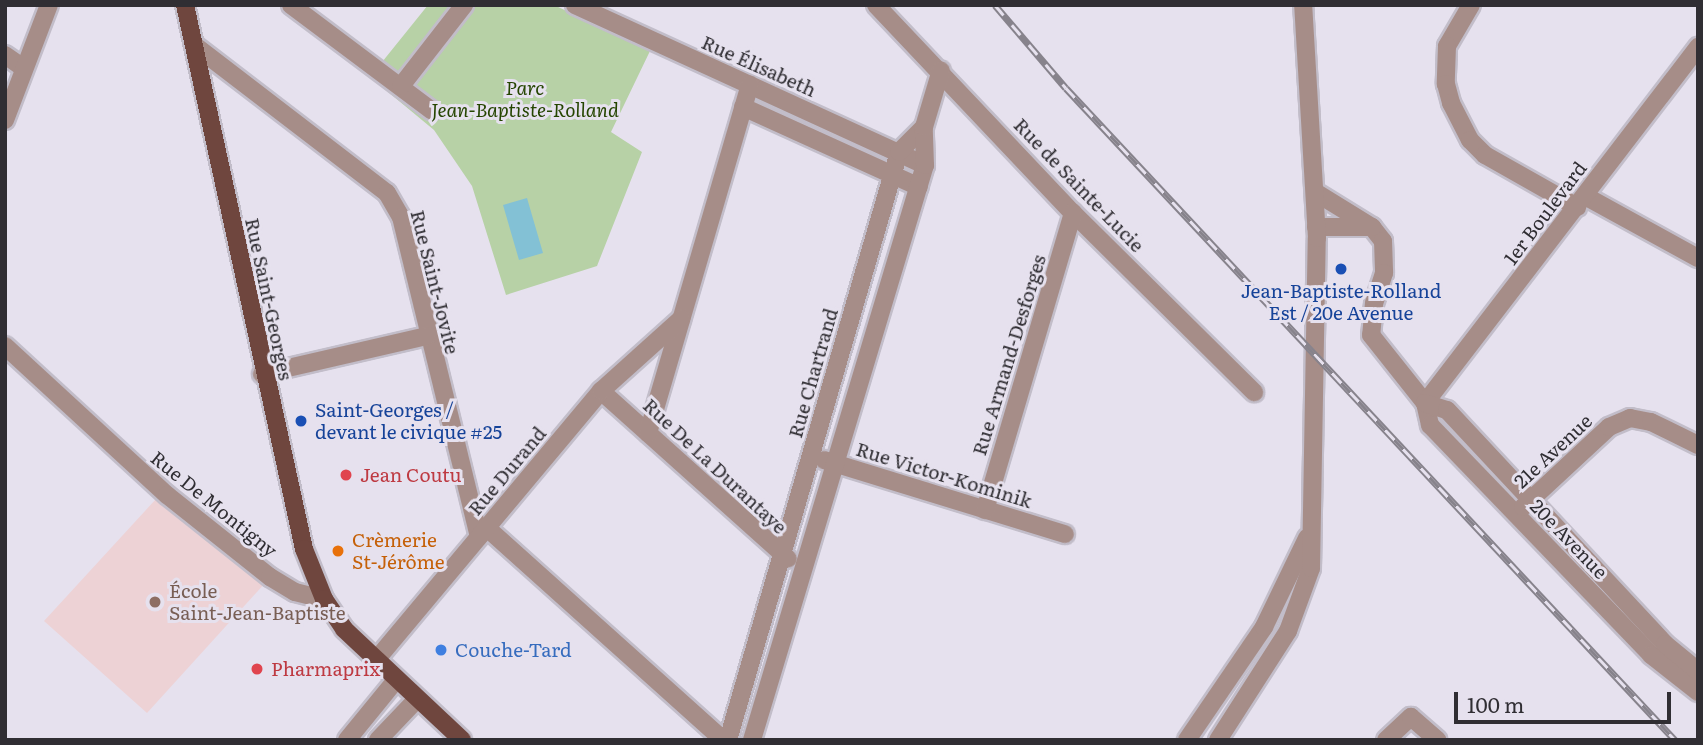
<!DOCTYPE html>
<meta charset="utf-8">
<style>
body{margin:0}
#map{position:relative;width:1703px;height:745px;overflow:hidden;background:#e6e1ee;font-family:Literata,serif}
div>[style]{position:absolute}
.education>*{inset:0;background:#edd2d5}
.green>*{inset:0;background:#b7d1a6}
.water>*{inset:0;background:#83c1d5}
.roads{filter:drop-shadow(2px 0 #c2bdc9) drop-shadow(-2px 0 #c2bdc9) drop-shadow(0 2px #c2bdc9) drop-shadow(0 -2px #c2bdc9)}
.minor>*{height:18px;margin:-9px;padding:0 9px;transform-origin:9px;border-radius:9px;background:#a68d88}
.major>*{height:18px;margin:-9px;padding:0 9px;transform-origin:9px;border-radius:9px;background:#6f463e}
.rail>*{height:7px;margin-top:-3.5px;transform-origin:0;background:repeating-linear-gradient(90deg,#e6e1ee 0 13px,#87838c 0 26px);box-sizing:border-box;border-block:2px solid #87838c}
.dots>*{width:19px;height:19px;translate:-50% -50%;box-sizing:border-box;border:4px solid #e6e1ee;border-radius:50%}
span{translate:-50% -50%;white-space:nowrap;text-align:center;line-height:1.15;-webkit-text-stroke:6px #e6e1ee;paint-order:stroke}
.street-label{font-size:19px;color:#302e33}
.park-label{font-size:19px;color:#254500;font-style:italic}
.transit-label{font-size:19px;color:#164399}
.left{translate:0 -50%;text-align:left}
.health-label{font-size:19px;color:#be3a42}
.food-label{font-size:19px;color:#c56008}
.education-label{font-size:19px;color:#785e54}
.shop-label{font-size:19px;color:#366cbe}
.frame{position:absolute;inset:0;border:7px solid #302e33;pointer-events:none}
.scale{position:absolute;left:1454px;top:692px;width:217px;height:32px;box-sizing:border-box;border:4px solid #302e33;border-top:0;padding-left:9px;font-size:21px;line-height:24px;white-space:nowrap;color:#302e33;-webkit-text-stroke:5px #e6e1ee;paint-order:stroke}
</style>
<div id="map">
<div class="education">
<i style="clip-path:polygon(156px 499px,266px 582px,147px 713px,44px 621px)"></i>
</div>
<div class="green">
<i style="clip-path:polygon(428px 5px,554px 5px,650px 51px,611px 132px,642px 152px,597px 266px,506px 295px,472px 186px,434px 130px,370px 77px)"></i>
</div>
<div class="water">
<i style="clip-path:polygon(527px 198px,543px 253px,519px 260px,503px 205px)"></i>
</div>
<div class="roads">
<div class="minor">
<i style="left:291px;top:5px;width:176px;rotate:36.9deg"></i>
<i style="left:575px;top:5px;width:385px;rotate:24.6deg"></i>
<i style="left:876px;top:5px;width:286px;rotate:46.6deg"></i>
<i style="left:1073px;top:213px;width:255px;rotate:44.7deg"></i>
<i style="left:1471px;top:5px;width:48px;rotate:120.3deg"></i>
<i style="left:1447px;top:46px;width:38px;rotate:92deg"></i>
<i style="left:1446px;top:84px;width:20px;rotate:75deg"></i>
<i style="left:1451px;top:103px;width:42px;rotate:62.8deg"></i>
<i style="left:1470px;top:140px;width:21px;rotate:45deg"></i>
<i style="left:1485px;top:155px;width:106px;rotate:29.5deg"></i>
<i style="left:194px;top:45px;width:243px;rotate:37.5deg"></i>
<i style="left:387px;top:193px;width:28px;rotate:60deg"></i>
<i style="left:401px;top:217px;width:329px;rotate:76.3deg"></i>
<i style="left:5px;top:55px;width:21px;rotate:35deg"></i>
<i style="left:401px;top:86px;width:103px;rotate:-52.1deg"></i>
<i style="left:743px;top:107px;width:193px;rotate:24.4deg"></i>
<i style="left:5px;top:120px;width:123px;rotate:-69.1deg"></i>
<i style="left:1315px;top:192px;width:67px;rotate:31.6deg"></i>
<i style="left:1372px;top:227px;width:18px;rotate:52deg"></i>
<i style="left:1383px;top:241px;width:32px;rotate:88deg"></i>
<i style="left:1384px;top:273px;width:32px;rotate:108deg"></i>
<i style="left:1374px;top:303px;width:32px;rotate:95deg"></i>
<i style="left:1371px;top:335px;width:87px;rotate:51.5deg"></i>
<i style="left:1425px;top:403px;width:23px;rotate:77deg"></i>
<i style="left:1430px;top:425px;width:319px;rotate:46.1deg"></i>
<i style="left:1651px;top:655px;width:60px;rotate:38.2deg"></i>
<i style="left:1585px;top:196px;width:129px;rotate:28.8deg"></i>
<i style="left:1316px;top:227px;width:56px"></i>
<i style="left:5px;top:346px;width:220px;rotate:42.6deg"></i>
<i style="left:167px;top:495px;width:132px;rotate:38.5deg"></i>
<i style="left:270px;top:577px;width:29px;rotate:31deg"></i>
<i style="left:295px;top:592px;width:30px;rotate:14deg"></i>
<i style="left:262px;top:374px;width:169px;rotate:-13deg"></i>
<i style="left:601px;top:391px;width:251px;rotate:41.9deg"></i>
<i style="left:1425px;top:403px;width:449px;rotate:-52.5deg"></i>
<i style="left:1425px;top:403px;width:23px;rotate:18deg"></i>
<i style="left:1447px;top:410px;width:320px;rotate:47deg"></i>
<i style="left:1665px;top:644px;width:43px;rotate:39.3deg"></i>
<i style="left:648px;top:433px;width:363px;rotate:-73.7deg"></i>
<i style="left:824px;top:460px;width:252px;rotate:17.1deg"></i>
<i style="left:1523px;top:507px;width:117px;rotate:-42.9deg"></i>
<i style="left:1609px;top:427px;width:23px;rotate:-23deg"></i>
<i style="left:1630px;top:418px;width:21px;rotate:11deg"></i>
<i style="left:1651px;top:422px;width:52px;rotate:26.1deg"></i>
<i style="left:985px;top:510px;width:310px;rotate:-73.5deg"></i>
<i style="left:487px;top:528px;width:317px;rotate:41.9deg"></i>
<i style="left:376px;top:660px;width:351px;rotate:-50.1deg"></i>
<i style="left:601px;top:391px;width:108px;rotate:-42deg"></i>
<i style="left:347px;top:740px;width:77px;rotate:-50.8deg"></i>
<i style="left:378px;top:740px;width:57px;rotate:-46.4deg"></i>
<i style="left:728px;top:740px;width:612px;rotate:-73.78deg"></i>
<i style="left:899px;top:152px;width:35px;rotate:-45deg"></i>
<i style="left:752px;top:740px;width:600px;rotate:-73.26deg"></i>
<i style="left:925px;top:165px;width:38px;rotate:-92deg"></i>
<i style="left:924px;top:127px;width:59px;rotate:-73.4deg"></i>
<i style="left:1187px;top:740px;width:137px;rotate:-55.7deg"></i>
<i style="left:1264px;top:627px;width:99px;rotate:-64.2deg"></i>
<i style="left:1218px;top:740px;width:130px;rotate:-57.3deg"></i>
<i style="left:1288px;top:631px;width:67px;rotate:-69.9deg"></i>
<i style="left:1311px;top:568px;width:330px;rotate:-89deg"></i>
<i style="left:1317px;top:238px;width:233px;rotate:-93.4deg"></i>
<i style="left:1386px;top:740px;width:34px;rotate:-43deg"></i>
<i style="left:1411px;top:717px;width:35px;rotate:41deg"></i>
</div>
<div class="major">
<i style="left:185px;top:5px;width:557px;rotate:77.66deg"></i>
<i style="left:304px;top:549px;width:54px;rotate:68.2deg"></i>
<i style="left:324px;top:599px;width:36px;rotate:56deg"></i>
<i style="left:344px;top:629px;width:162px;rotate:43.2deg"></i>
</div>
</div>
<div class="rail">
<i style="left:995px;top:5px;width:109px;rotate:49.5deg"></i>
<i style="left:1066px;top:88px;width:892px;rotate:46.95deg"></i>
</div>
<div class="dots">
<i style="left:1341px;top:269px;background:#1a4fb4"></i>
<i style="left:301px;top:421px;background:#1a4fb4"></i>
<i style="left:346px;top:475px;background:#e0444e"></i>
<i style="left:338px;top:551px;background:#e8710a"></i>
<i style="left:155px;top:602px;background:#8d6e63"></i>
<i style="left:441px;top:650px;background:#3f7fe0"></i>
<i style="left:257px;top:669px;background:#e0444e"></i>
</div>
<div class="street-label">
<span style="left:759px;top:66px;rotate:24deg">Rue Élisabeth</span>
<span style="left:1079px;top:185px;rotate:46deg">Rue de Sainte-Lucie</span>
<span style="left:1545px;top:213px;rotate:-53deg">1er Boulevard</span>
<span style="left:435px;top:282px;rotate:76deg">Rue Saint-Jovite</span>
<span style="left:269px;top:299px;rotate:78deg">Rue Saint-Georges</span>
<span style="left:1009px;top:355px;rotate:-73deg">Rue Armand-Desforges</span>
<span style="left:813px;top:373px;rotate:-74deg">Rue Chartrand</span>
<span style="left:1553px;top:451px;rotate:-43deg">21e Avenue</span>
<span style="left:715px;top:466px;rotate:43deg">Rue De La Durantaye</span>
<span style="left:507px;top:471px;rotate:-50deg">Rue Durand</span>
<span style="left:944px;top:475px;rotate:17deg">Rue Victor-Kominik</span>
<span style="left:214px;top:504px;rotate:39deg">Rue De Montigny</span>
<span style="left:1569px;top:539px;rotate:46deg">20e Avenue</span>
</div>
<div class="park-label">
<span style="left:525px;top:99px">Parc<br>Jean-Baptiste-Rolland</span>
</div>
<div class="transit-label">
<span style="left:1341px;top:302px">Jean-Baptiste-Rolland<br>Est / 20e Avenue</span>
<span class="left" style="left:315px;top:421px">Saint-Georges /<br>devant le civique #25</span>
</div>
<div class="health-label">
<span class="left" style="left:360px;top:475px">Jean Coutu</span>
<span class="left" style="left:271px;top:669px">Pharmaprix</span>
</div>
<div class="food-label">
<span class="left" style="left:352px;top:551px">Crèmerie<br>St-Jérôme</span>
</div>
<div class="education-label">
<span class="left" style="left:169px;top:602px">École<br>Saint-Jean-Baptiste</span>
</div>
<div class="shop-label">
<span class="left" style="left:455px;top:650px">Couche-Tard</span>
</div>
<div class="frame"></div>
<div class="scale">100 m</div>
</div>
